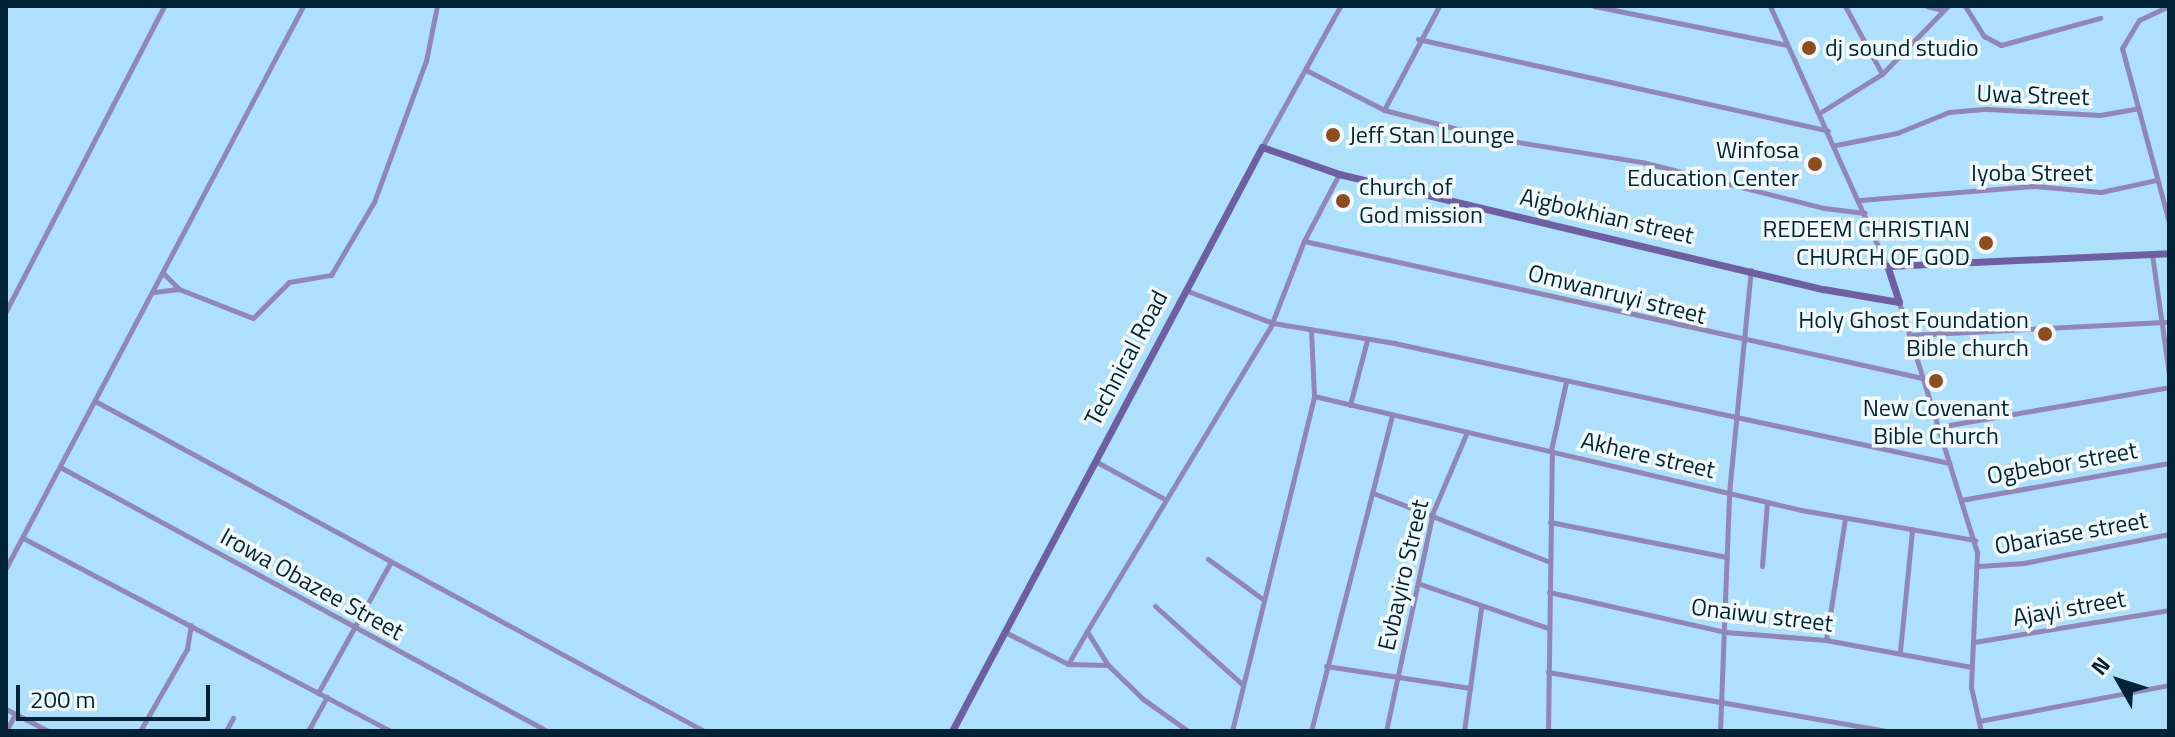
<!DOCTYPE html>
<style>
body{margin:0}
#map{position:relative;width:2175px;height:737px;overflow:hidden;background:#afe0fb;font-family:"Titillium Web",sans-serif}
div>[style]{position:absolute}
.street>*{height:5px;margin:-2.5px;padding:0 2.5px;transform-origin:2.5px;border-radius:2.5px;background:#9087b6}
.secondary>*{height:7px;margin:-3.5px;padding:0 3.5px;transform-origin:3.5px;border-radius:3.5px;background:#6e5fa3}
.dots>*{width:22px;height:22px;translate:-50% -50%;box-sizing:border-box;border:4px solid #f2faff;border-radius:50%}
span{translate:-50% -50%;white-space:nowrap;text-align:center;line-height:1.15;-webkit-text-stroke:7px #f2faff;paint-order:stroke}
.poi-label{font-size:24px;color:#002435}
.left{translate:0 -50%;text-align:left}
.right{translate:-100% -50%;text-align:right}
.street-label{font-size:24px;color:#002435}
.frame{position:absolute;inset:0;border:8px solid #002435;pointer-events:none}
.north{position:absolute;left:2079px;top:641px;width:80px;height:80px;-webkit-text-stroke:6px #f2faff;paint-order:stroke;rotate:309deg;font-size:22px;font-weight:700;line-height:32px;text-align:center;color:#002435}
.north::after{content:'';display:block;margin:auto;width:28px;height:36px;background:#002435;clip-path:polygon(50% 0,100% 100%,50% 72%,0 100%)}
.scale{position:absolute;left:16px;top:685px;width:194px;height:36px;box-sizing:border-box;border:4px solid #002435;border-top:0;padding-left:10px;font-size:24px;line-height:28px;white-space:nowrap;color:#002435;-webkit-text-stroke:6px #f2faff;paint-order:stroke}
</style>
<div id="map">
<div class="street">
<i style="left:1594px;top:6px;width:197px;rotate:11.4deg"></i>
<i style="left:1770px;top:6px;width:285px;rotate:65.8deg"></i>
<i style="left:1845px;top:6px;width:77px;rotate:61.4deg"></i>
<i style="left:1927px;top:6px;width:16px;rotate:15deg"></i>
<i style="left:1965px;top:6px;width:36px;rotate:58deg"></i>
<i style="left:1984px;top:36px;width:19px;rotate:28deg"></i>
<i style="left:2001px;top:45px;width:103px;rotate:-15.3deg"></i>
<i style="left:2169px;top:6px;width:33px;rotate:155deg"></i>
<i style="left:2139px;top:20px;width:33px;rotate:121deg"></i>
<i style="left:2122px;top:48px;width:180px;rotate:74.9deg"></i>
<i style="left:1418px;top:39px;width:420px;rotate:12.6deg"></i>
<i style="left:1306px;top:70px;width:88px;rotate:27.1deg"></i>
<i style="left:1384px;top:110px;width:113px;rotate:14.4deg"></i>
<i style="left:1493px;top:138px;width:151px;rotate:9.2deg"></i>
<i style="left:1642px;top:162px;width:188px;rotate:14.2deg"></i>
<i style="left:1824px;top:208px;width:41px;rotate:7deg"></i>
<i style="left:1384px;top:110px;width:118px;rotate:-62.1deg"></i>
<i style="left:1821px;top:112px;width:72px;rotate:-31.9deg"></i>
<i style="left:1882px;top:74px;width:95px;rotate:-45.9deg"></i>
<i style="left:1836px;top:145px;width:62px;rotate:-11.1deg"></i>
<i style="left:1897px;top:133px;width:56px;rotate:-22deg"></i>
<i style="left:1949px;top:112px;width:38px;rotate:-5deg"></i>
<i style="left:1987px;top:109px;width:113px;rotate:3deg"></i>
<i style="left:2100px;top:115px;width:39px;rotate:-10deg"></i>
<i style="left:1262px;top:147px;width:161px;rotate:-61deg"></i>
<i style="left:1860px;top:200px;width:176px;rotate:-4.6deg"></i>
<i style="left:2035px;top:186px;width:66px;rotate:5.2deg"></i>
<i style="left:2101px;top:192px;width:56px;rotate:-12.3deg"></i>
<i style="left:1304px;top:241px;width:633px;rotate:12.5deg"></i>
<i style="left:2152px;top:254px;width:122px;rotate:82deg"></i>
<i style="left:163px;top:273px;width:23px;rotate:45deg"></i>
<i style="left:179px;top:289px;width:79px;rotate:21.4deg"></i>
<i style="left:253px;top:318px;width:51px;rotate:-45deg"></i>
<i style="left:289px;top:282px;width:43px;rotate:-9.5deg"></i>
<i style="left:331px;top:275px;width:85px;rotate:-59.5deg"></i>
<i style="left:374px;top:202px;width:150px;rotate:-69.8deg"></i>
<i style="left:426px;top:61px;width:56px;rotate:-78.7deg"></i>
<i style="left:1185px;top:290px;width:94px;rotate:20.6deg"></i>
<i style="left:1273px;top:323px;width:123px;rotate:9.4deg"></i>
<i style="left:1394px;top:343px;width:568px;rotate:12.2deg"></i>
<i style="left:154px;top:292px;width:24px;rotate:-7deg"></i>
<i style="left:1899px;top:302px;width:263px;rotate:72.7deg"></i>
<i style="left:1977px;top:553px;width:134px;rotate:92.6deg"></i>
<i style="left:1971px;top:687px;width:45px;rotate:77.2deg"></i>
<i style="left:6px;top:311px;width:343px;rotate:-62.6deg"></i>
<i style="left:1909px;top:335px;width:260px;rotate:-2.9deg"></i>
<i style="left:1314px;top:396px;width:500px;rotate:13.17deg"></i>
<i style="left:1801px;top:510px;width:177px;rotate:9.8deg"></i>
<i style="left:95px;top:401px;width:693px;rotate:28.45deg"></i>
<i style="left:1350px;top:405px;width:67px;rotate:-75.3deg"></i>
<i style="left:1938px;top:427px;width:234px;rotate:-9.8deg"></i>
<i style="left:1551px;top:450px;width:70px;rotate:-77.6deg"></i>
<i style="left:1095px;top:461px;width:77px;rotate:28.6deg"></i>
<i style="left:60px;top:467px;width:554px;rotate:28.46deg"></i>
<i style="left:1373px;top:493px;width:190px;rotate:21.3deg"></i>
<i style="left:1961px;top:500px;width:211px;rotate:-10.1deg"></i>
<i style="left:1550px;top:522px;width:180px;rotate:11.2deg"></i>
<i style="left:23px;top:538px;width:416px;rotate:27.7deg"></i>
<i style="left:1208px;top:559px;width:66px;rotate:36.3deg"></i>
<i style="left:1762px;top:566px;width:64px;rotate:-85.5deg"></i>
<i style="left:1979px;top:566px;width:45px;rotate:-3.8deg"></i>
<i style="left:2024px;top:563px;width:148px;rotate:-11.3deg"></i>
<i style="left:6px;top:568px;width:636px;rotate:-62.14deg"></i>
<i style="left:1420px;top:584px;width:135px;rotate:19deg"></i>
<i style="left:1549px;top:592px;width:180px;rotate:12.8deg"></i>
<i style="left:1725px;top:632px;width:101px;rotate:4.5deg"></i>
<i style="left:1826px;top:640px;width:148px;rotate:10.5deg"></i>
<i style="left:1155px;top:606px;width:117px;rotate:41.9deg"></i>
<i style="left:1087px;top:631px;width:38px;rotate:120deg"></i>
<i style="left:1068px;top:664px;width:40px;rotate:1.4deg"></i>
<i style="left:1005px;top:632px;width:71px;rotate:26.9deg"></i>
<i style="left:1826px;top:640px;width:123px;rotate:-81.1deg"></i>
<i style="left:1974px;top:642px;width:198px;rotate:-9.3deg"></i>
<i style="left:1900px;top:651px;width:122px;rotate:-84.3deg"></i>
<i style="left:1326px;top:666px;width:146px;rotate:8.7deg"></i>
<i style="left:1548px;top:672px;width:342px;rotate:9.9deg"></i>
<i style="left:318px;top:693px;width:149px;rotate:-61deg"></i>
<i style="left:6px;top:709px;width:47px;rotate:27.6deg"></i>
<i style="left:1979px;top:721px;width:193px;rotate:-10.7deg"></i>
<i style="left:6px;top:731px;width:19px;rotate:-62deg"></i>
<i style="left:140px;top:731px;width:95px;rotate:-60.2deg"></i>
<i style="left:187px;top:649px;width:24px;rotate:-81deg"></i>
<i style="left:226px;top:731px;width:15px;rotate:-62deg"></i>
<i style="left:308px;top:731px;width:39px;rotate:-61deg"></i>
<i style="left:1188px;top:731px;width:55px;rotate:-144.6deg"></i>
<i style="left:1143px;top:699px;width:49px;rotate:-135.8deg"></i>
<i style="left:1108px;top:665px;width:40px;rotate:-122deg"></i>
<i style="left:1087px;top:631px;width:354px;rotate:-58.9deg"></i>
<i style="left:1270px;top:328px;width:93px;rotate:-68.7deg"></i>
<i style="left:1304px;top:241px;width:76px;rotate:-62.4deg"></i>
<i style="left:1232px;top:731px;width:345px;rotate:-76.2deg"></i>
<i style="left:1314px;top:396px;width:65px;rotate:-92.6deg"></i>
<i style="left:1311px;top:731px;width:326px;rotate:-75.6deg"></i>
<i style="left:1386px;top:731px;width:224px;rotate:-77.9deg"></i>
<i style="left:1433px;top:512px;width:87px;rotate:-67deg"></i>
<i style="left:1464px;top:731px;width:124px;rotate:-82.1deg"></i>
<i style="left:1548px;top:731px;width:280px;rotate:-89.2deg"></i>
<i style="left:1720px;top:731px;width:238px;rotate:-87.8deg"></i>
<i style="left:1729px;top:493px;width:224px;rotate:-84.4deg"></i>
</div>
<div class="secondary">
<i style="left:952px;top:731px;width:661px;rotate:-62.04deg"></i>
<i style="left:1262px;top:147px;width:82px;rotate:19.3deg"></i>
<i style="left:1339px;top:174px;width:497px;rotate:13.4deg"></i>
<i style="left:1823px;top:289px;width:77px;rotate:9.7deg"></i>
<i style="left:1899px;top:302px;width:38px;rotate:-108deg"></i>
<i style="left:1887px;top:266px;width:282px;rotate:-2.6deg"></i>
</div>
<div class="dots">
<i style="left:1809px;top:48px;background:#8f4d1d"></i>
<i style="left:1333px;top:135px;background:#8f4d1d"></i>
<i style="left:1815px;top:164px;background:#8f4d1d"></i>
<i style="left:1343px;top:201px;background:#8f4d1d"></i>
<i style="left:1986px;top:243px;background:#8f4d1d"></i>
<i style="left:2045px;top:334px;background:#8f4d1d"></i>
<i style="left:1936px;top:381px;background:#8f4d1d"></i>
</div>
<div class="poi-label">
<span class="left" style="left:1825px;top:48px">dj sound studio</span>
<span class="left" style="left:1349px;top:135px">Jeff Stan Lounge</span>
<span class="right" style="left:1799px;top:164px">Winfosa<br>Education Center</span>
<span class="left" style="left:1359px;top:201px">church of<br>God mission</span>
<span class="right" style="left:1970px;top:243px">REDEEM CHRISTIAN<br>CHURCH OF GOD</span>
<span class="right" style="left:2029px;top:334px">Holy Ghost Foundation<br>Bible church</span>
<span style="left:1936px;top:422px">New Covenant<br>Bible Church</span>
</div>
<div class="street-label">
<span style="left:2033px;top:95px;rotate:2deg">Uwa Street</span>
<span style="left:2032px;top:173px">Iyoba Street</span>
<span style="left:1607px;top:216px;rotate:13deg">Aigbokhian street</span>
<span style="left:1617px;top:294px;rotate:14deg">Omwanruyi street</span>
<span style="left:1126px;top:358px;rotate:-62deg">Technical Road</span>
<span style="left:1648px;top:455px;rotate:13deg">Akhere street</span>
<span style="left:2062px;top:463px;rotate:-10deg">Ogbebor street</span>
<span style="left:2071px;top:533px;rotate:-10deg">Obariase street</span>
<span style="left:1403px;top:575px;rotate:-77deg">Evbayiro Street</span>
<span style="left:312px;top:584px;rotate:29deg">Irowa Obazee Street</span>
<span style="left:2069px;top:608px;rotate:-10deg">Ajayi street</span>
<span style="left:1762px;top:615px;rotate:7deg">Onaiwu street</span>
</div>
<div class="frame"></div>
<div class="north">N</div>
<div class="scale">200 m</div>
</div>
